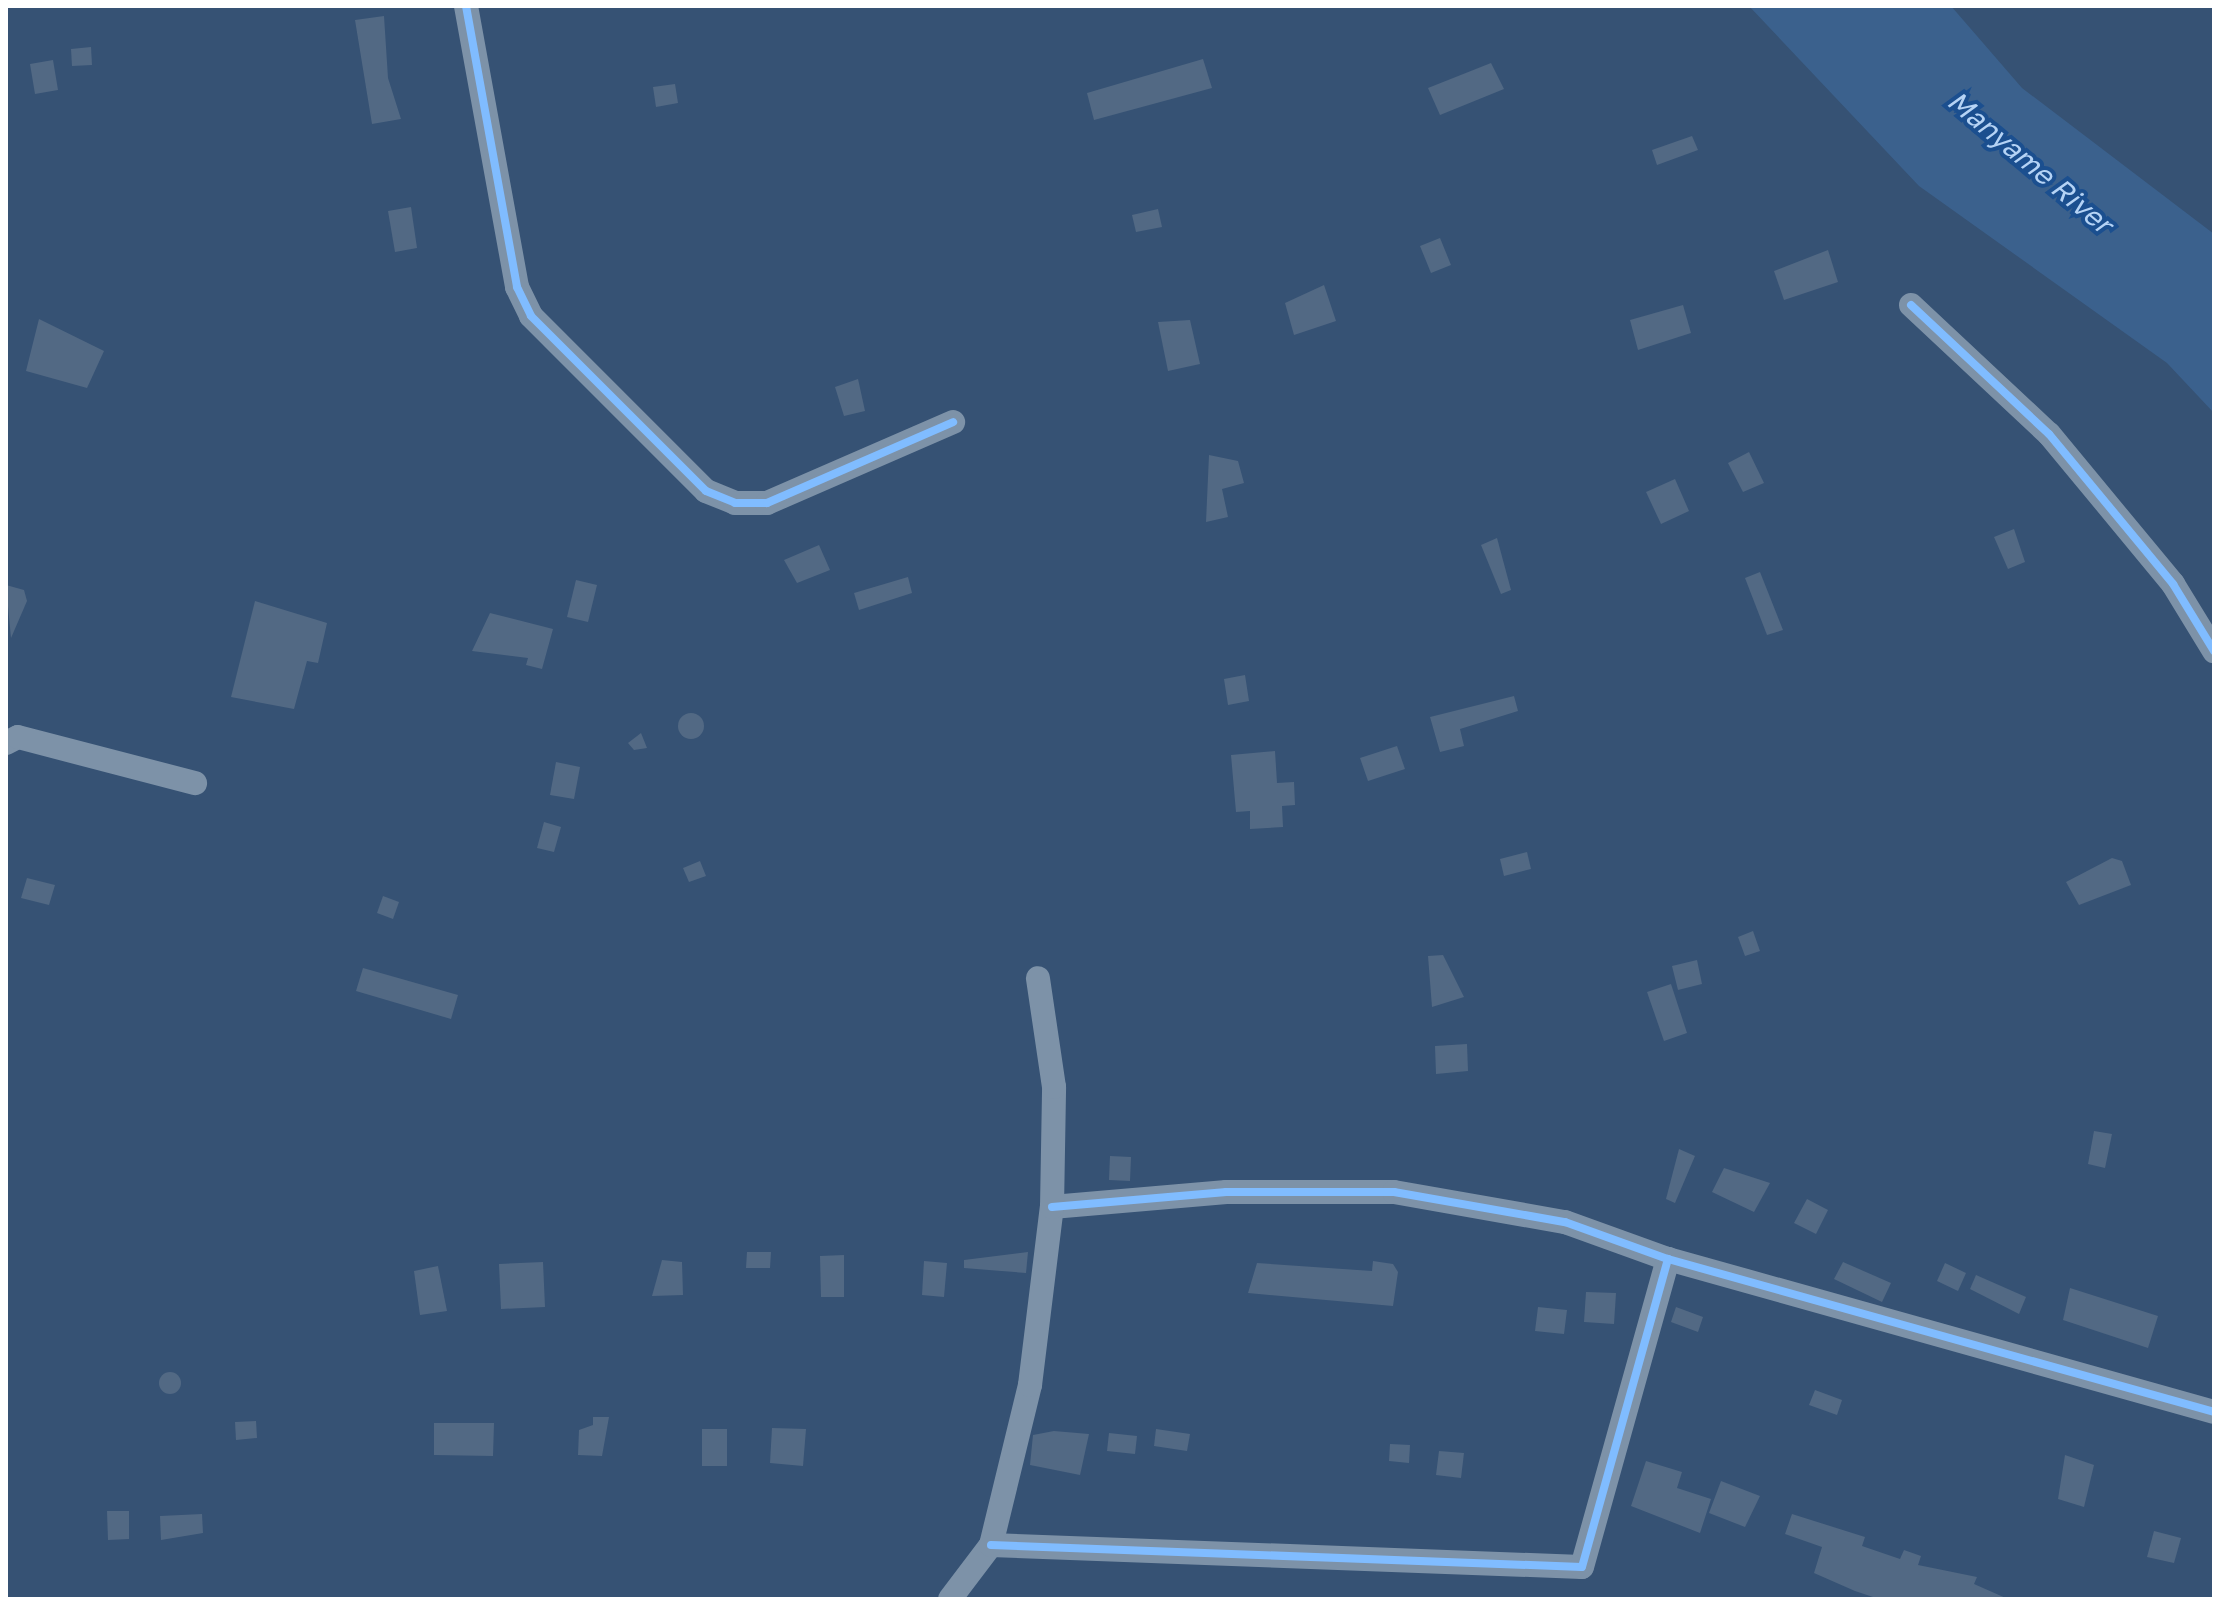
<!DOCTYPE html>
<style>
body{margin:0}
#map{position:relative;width:2220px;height:1605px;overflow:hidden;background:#365274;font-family:"Golos Text",sans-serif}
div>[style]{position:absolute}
.water>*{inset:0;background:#3b618d}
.building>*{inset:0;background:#526984}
.round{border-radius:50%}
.minor>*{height:24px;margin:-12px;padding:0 12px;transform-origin:12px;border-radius:12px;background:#7d92a8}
.cycleway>*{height:8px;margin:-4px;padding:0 4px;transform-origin:4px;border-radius:4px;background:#80bcff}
span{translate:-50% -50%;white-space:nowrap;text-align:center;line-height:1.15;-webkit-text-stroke:8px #1b4f8f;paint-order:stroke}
.water-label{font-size:28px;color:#b5d3f5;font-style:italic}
.frame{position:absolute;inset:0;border:8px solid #fff;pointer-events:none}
</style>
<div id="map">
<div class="water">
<i style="clip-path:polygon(1749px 6px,1951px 6px,2022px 88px,2214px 234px,2214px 413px,2167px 363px,1919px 186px)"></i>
</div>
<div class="building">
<i style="clip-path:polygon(384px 16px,388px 78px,401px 119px,372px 124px,355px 20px)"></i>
<i style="clip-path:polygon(91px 47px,92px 65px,72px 66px,71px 49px)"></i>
<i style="clip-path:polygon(1203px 59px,1212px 88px,1094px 120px,1087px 93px)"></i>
<i style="clip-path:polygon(53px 60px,58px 90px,35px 94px,30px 64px)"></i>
<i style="clip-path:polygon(1491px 63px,1504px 89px,1440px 115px,1428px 88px)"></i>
<i style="clip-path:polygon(675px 84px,678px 103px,656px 107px,653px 87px)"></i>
<i style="clip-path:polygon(1692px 136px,1698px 150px,1657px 165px,1652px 150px)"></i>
<i style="clip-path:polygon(411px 207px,417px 248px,395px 252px,388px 211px)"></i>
<i style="clip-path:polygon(1158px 209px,1162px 227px,1136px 232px,1132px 215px)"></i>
<i style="clip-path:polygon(1440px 238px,1451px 265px,1431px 273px,1420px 246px)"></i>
<i style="clip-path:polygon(1828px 250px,1838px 282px,1784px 300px,1774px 271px)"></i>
<i style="clip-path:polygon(1324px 285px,1336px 321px,1294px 335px,1285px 303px)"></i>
<i style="clip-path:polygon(1683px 305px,1691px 333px,1638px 350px,1630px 320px)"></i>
<i style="clip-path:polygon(39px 319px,104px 351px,87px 388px,26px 371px)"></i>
<i style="clip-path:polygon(1190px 320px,1200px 364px,1168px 371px,1158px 322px)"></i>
<i style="clip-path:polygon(858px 379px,865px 411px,844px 416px,835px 387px)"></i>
<i style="clip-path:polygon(1749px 452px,1764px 483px,1743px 492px,1728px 463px)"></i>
<i style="clip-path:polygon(1209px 455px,1238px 461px,1244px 483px,1222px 489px,1228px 517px,1206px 522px)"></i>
<i style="clip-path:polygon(1675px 479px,1689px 511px,1661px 524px,1646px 492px)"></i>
<i style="clip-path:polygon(2014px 529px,2025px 562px,2008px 569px,1994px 537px)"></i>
<i style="clip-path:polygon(1497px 538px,1511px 590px,1501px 594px,1481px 545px)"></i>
<i style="clip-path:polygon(819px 545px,830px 570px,797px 583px,784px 560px)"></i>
<i style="clip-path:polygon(1760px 572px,1783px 630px,1767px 635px,1745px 578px)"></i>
<i style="clip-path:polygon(908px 577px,912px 593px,859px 610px,854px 593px)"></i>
<i style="clip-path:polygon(576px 580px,597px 585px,588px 622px,567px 617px)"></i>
<i style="clip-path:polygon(6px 585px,24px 590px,27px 601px,11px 638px)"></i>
<i style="clip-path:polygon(255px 601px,327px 623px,318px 663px,307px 661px,294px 709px,231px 697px)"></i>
<i style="clip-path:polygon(490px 613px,553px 629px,542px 669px,526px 665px,528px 658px,472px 651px)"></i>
<i style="clip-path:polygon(1245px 675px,1249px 701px,1228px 705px,1224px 679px)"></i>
<i style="clip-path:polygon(1514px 696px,1518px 711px,1460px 729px,1464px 746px,1440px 752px,1430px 717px)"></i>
<i class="round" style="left:678px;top:713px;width:26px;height:26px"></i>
<i style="clip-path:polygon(641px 733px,647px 748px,634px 750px,628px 743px)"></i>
<i style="clip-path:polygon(1397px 746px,1405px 769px,1368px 781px,1360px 758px)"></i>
<i style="clip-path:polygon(1275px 751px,1277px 783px,1294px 782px,1295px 805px,1282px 806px,1283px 827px,1250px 829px,1250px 811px,1236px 812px,1231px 755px)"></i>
<i style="clip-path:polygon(556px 762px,580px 767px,574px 799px,550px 795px)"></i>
<i style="clip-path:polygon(544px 822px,561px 827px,554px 852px,537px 848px)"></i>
<i style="clip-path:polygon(1527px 852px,1531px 869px,1504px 876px,1500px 859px)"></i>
<i style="clip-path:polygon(2112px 858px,2122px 861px,2131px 885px,2079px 905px,2066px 882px)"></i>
<i style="clip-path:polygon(700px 861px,706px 876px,689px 882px,683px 868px)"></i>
<i style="clip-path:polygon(27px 878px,55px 885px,49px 905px,21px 898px)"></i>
<i style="clip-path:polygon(383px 896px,399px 902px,393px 919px,377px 913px)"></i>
<i style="clip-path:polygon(1753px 931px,1760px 951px,1745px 956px,1738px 937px)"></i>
<i style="clip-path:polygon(1443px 955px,1464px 997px,1432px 1007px,1428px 956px)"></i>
<i style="clip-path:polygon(1697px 960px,1702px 984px,1678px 990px,1672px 966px)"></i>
<i style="clip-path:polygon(363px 968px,458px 995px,451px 1019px,356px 991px)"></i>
<i style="clip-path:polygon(1671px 984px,1687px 1033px,1664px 1041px,1647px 992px)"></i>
<i style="clip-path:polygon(1467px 1044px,1468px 1071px,1436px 1074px,1435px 1046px)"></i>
<i style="clip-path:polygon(2094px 1131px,2112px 1134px,2105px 1168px,2088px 1164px)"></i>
<i style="clip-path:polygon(1679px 1149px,1695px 1156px,1675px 1203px,1666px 1199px)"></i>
<i style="clip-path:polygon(1110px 1156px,1131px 1157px,1130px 1181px,1109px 1180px)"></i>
<i style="clip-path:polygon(1724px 1168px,1770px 1183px,1754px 1212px,1712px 1192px)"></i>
<i style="clip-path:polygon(1807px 1199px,1828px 1210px,1816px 1234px,1794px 1223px)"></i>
<i style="clip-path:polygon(747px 1252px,771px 1252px,770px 1268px,746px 1268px)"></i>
<i style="clip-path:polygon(1028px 1252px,1026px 1273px,964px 1268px,964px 1260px)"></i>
<i style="clip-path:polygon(844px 1255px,844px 1297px,821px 1297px,820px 1256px)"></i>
<i style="clip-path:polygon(662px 1260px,682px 1262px,683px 1295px,652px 1296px)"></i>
<i style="clip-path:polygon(924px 1261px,947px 1263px,944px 1297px,922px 1295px)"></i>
<i style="clip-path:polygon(1373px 1261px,1393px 1264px,1398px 1272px,1393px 1306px,1248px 1293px,1257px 1263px,1372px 1271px)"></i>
<i style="clip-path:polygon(543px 1262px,545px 1307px,501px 1309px,499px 1264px)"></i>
<i style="clip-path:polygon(1843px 1262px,1891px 1283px,1882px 1302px,1834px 1279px)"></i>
<i style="clip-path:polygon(1945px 1263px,1966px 1273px,1958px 1291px,1937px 1281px)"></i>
<i style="clip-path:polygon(438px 1266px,447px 1311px,420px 1315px,414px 1271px)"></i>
<i style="clip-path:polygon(1976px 1275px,2026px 1297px,2019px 1314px,1970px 1289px)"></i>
<i style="clip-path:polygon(2070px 1288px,2158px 1316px,2148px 1348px,2063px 1320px)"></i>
<i style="clip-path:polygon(1586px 1292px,1616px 1293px,1614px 1324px,1584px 1322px)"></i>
<i style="clip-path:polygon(1538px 1307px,1567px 1310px,1564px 1334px,1535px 1331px)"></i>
<i style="clip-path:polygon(1676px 1307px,1703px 1317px,1698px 1332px,1671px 1322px)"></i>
<i class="round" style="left:159px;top:1372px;width:22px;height:22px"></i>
<i style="clip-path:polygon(1815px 1390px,1842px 1400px,1837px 1415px,1809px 1405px)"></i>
<i style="clip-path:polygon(593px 1417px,609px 1417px,602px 1456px,578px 1455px,579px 1430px,593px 1425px)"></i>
<i style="clip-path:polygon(256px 1421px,257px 1438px,236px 1440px,235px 1422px)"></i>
<i style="clip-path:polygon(434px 1423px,494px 1423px,493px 1456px,434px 1455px)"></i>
<i style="clip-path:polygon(772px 1428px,806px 1429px,803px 1466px,770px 1463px)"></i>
<i style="clip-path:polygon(702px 1429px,727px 1429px,727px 1466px,702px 1466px)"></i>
<i style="clip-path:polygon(1156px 1429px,1190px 1434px,1187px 1451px,1154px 1446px)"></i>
<i style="clip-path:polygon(1054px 1431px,1089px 1434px,1080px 1475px,1030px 1465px,1033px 1435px)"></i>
<i style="clip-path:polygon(1109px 1433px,1137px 1436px,1135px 1454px,1107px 1451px)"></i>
<i style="clip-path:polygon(1390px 1444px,1410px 1445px,1409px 1463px,1389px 1461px)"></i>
<i style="clip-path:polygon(1439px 1451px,1464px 1453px,1461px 1478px,1436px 1475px)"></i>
<i style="clip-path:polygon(2065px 1455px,2094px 1465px,2084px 1507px,2058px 1499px)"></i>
<i style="clip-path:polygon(1646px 1461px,1682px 1472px,1677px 1488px,1711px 1499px,1700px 1533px,1631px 1506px)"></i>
<i style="clip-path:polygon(1721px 1481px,1760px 1496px,1745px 1527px,1709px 1513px)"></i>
<i style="clip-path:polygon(107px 1511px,129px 1511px,129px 1539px,108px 1540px)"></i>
<i style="clip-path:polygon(202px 1514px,203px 1533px,161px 1540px,160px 1516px)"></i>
<i style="clip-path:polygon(1792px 1514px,1865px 1537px,1862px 1546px,1900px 1559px,1904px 1550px,1921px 1556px,1918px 1565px,1977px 1577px,1974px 1584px,2008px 1599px,1879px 1599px,1855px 1591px,1814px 1573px,1822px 1547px,1785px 1534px)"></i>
<i style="clip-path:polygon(2154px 1531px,2181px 1538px,2174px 1563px,2147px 1557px)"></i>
</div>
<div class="minor">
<i style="left:466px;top:6px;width:286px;rotate:79.7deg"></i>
<i style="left:517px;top:287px;width:32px;rotate:64deg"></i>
<i style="left:531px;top:316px;width:247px;rotate:45deg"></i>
<i style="left:706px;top:491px;width:31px;rotate:22deg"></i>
<i style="left:735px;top:503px;width:32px"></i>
<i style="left:767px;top:503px;width:203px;rotate:-23.5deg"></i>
<i style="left:1911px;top:305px;width:189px;rotate:43.1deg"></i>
<i style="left:2049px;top:434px;width:195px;rotate:50.4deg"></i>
<i style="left:2173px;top:584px;width:79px;rotate:58.5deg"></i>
<i style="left:6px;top:743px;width:13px;rotate:-27deg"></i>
<i style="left:18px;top:737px;width:183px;rotate:14.6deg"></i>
<i style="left:1052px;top:1207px;width:175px;rotate:-4.9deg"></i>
<i style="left:1226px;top:1192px;width:168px"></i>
<i style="left:1394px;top:1192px;width:174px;rotate:10deg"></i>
<i style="left:1565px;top:1222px;width:109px;rotate:19.8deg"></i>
<i style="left:1668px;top:1259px;width:567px;rotate:15.65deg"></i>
<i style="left:991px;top:1545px;width:591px;rotate:2.13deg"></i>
<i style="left:1582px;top:1567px;width:320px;rotate:-74.4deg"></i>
<i style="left:950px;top:1599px;width:68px;rotate:-52.8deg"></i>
<i style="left:991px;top:1545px;width:165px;rotate:-76.3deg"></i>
<i style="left:1030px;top:1385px;width:179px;rotate:-83deg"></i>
<i style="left:1052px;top:1207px;width:120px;rotate:-89deg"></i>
<i style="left:1054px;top:1087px;width:110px;rotate:-98.4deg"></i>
</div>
<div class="cycleway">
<i style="left:466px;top:6px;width:286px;rotate:79.7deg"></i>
<i style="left:517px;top:287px;width:32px;rotate:64deg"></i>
<i style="left:531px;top:316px;width:247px;rotate:45deg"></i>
<i style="left:706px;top:491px;width:31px;rotate:22deg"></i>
<i style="left:735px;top:503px;width:32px"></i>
<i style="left:767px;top:503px;width:203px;rotate:-23.5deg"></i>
<i style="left:1911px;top:305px;width:189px;rotate:43.1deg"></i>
<i style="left:2049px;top:434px;width:195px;rotate:50.4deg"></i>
<i style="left:2173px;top:584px;width:79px;rotate:58.5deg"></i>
<i style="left:1052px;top:1207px;width:175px;rotate:-4.9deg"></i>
<i style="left:1226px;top:1192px;width:168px"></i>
<i style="left:1394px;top:1192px;width:174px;rotate:10deg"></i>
<i style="left:1565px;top:1222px;width:109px;rotate:19.8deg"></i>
<i style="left:1668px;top:1259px;width:567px;rotate:15.65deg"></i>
<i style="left:991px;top:1545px;width:591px;rotate:2.13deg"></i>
<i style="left:1582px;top:1567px;width:320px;rotate:-74.4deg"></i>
</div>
<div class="water-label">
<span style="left:2030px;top:162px;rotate:40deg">Manyame River</span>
</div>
<div class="frame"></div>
</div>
